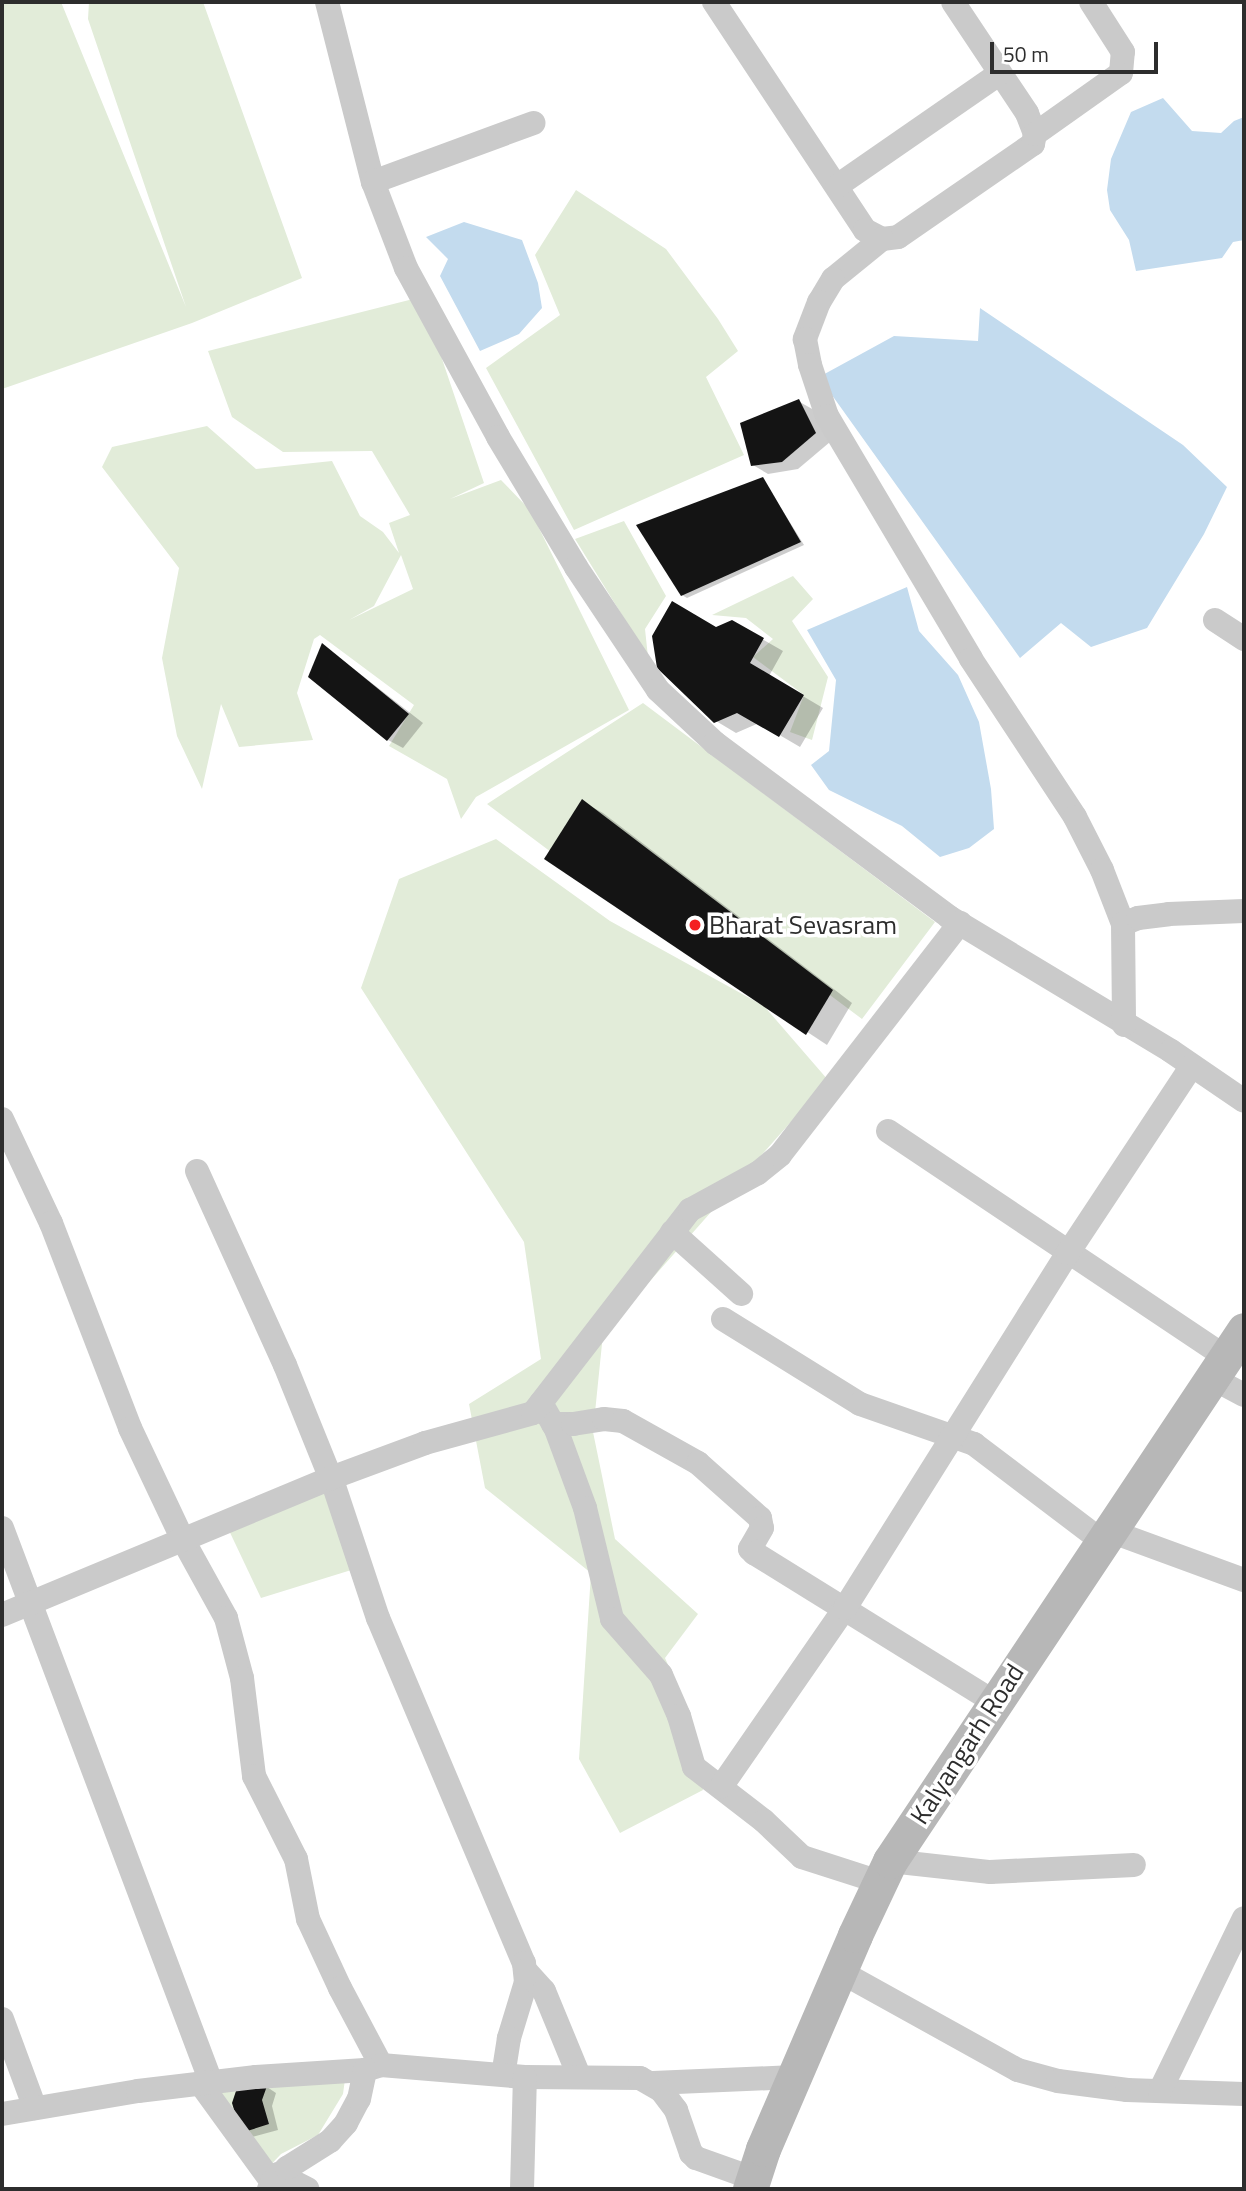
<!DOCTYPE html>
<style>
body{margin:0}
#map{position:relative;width:1246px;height:2191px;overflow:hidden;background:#fff;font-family:"Titillium Web",sans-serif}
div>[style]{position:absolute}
.green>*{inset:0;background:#e2ecd9}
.water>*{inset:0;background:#c3dbee}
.shadow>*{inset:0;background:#0003}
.building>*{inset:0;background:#141414}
.street>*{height:24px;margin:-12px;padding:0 12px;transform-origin:12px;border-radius:12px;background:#cacaca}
.secondary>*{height:35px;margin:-17.5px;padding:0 17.5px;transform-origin:17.5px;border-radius:17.5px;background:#b7b7b7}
.dots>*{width:19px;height:19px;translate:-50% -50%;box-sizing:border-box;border:4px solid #fff;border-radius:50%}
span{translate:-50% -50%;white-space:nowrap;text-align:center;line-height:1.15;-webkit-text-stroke:7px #fff;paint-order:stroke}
.poi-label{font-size:26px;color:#2d2d2d}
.left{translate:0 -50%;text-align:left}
.street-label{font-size:26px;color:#2d2d2d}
.frame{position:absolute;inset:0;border:4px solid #2d2d2d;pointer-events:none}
.scale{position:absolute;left:990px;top:42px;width:168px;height:32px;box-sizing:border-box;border:4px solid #2d2d2d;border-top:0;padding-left:9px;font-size:21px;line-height:24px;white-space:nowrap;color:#2d2d2d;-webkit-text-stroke:5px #fff;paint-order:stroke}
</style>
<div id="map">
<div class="green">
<i style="clip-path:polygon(2px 2px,61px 2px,186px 307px,88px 19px,89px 2px,203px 2px,302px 278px,192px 323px,2px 389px)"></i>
<i style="clip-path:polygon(576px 190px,666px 249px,718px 319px,738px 351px,706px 377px,744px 455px,574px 530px,486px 368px,560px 315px,535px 255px)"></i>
<i style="clip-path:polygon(evenodd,421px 297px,484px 483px,450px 499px,501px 480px,530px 510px,629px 710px,476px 797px,461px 819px,447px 779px,389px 746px,414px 705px,320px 635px,314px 639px,297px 693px,313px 740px,239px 747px,221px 704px,202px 789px,177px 736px,162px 658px,179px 568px,102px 467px,112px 447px,207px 426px,256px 469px,332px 461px,360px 516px,383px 532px,399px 553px,389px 523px,410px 515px,372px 451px,283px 452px,232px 417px,208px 351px,421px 297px,401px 555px,413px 589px,349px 620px,374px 606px,401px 555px)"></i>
<i style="clip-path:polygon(624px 521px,666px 596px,645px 629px,648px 657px,575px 539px)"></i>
<i style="clip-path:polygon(793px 576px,813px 599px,792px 621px,828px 677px,812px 740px,790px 732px,804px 695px,753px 657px,773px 639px,746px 618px,712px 615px)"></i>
<i style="clip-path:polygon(643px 703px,935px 922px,862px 1019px,582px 810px,551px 852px,487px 804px)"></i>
<i style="clip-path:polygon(496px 839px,610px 921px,764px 1006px,828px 1080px,603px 1334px,593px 1432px,615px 1539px,698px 1614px,665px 1658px,691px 1717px,703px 1790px,620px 1833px,579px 1759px,591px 1573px,485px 1488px,469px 1404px,541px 1359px,524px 1242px,361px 988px,399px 879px)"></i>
<i style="clip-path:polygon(331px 1478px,361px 1567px,261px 1598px,225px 1522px)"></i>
<i style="clip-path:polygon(346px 2072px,343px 2094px,318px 2135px,281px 2154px,263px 2173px,206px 2086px)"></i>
</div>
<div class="water">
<i style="clip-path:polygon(1163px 98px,1192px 131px,1221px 133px,1234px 121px,1244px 117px,1244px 240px,1233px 242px,1222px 258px,1136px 271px,1129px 240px,1110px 210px,1107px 190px,1111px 159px,1131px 112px)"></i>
<i style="clip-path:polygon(464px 222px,522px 240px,538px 283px,542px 308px,519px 334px,480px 351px,440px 276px,448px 259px,426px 237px)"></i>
<i style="clip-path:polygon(980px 308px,1183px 445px,1227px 487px,1204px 534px,1147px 628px,1091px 647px,1061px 623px,1020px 658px,819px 377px,894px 336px,978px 341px)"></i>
<i style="clip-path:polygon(907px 587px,919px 631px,958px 675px,979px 722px,991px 789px,994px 829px,969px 848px,940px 857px,902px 826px,829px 790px,811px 765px,829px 751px,836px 680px,807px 630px)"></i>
</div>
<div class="shadow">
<i style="clip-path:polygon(798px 401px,814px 410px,830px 442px,798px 469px,768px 474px,753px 465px)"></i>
<i style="clip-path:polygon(763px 479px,804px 545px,687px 598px,682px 595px)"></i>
<i style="clip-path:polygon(732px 622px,783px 651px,769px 676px,823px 708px,800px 747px,759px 723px,736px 733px,716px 721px,716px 628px)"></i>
<i style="clip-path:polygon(323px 645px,423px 723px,403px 748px,388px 740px)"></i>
<i style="clip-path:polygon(583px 802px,603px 813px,852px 1003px,827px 1045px,546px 859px)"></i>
<i style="clip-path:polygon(267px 2087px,276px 2093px,272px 2106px,278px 2130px,252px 2137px,234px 2103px)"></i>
</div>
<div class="building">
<i style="clip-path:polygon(799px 399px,816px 433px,782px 462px,751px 466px,740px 423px)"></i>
<i style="clip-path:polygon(763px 477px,801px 542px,681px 596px,636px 525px)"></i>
<i style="clip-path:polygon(672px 601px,716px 627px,732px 620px,764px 638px,750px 663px,804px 695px,779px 737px,737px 713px,714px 723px,657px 668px,652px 636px)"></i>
<i style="clip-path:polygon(322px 643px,409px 714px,387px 741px,308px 677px)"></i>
<i style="clip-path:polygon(582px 799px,833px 990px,806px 1035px,544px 859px)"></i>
<i style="clip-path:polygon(238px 2085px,267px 2086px,262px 2100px,269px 2124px,241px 2133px,232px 2103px)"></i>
</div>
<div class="street">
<i style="left:327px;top:2px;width:186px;rotate:75.7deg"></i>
<i style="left:373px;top:182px;width:92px;rotate:69deg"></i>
<i style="left:406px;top:268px;width:192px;rotate:61.4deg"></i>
<i style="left:498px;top:437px;width:152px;rotate:59deg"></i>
<i style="left:576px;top:567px;width:148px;rotate:56.3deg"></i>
<i style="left:658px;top:690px;width:78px;rotate:42.9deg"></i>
<i style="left:715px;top:743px;width:292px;rotate:36.6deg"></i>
<i style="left:949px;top:917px;width:259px;rotate:31.1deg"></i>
<i style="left:1171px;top:1051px;width:88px;rotate:34.4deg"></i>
<i style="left:714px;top:2px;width:273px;rotate:56.5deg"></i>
<i style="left:865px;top:230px;width:19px;rotate:28deg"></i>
<i style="left:882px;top:239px;width:16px;rotate:-7deg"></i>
<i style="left:898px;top:237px;width:164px;rotate:-34.6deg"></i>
<i style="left:1033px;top:144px;width:10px;rotate:-79deg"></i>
<i style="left:1035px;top:134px;width:22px;rotate:-111deg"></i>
<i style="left:1027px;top:113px;width:133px;rotate:-123.7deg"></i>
<i style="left:1035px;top:134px;width:105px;rotate:-35.3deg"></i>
<i style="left:1121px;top:73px;width:21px;rotate:-85deg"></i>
<i style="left:1123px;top:52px;width:59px;rotate:-122.6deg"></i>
<i style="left:373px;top:182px;width:171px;rotate:-20.2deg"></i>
<i style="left:837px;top:186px;width:198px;rotate:-34.7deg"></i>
<i style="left:882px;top:239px;width:63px;rotate:140.8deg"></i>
<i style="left:833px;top:279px;width:27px;rotate:121deg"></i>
<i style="left:819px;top:302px;width:40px;rotate:111deg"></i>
<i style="left:805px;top:339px;width:26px;rotate:79deg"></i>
<i style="left:810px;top:365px;width:54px;rotate:71.6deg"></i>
<i style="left:827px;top:416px;width:282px;rotate:59.3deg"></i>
<i style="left:971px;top:659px;width:189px;rotate:56.6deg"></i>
<i style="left:1075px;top:817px;width:59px;rotate:63deg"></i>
<i style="left:1102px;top:870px;width:58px;rotate:68.7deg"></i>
<i style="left:1123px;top:924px;width:101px;rotate:89.4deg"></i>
<i style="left:1215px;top:620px;width:35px;rotate:33deg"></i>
<i style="left:1123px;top:924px;width:16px;rotate:-22deg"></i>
<i style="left:1138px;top:918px;width:31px;rotate:-7deg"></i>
<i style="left:1169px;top:914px;width:75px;rotate:-2.3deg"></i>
<i style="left:2px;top:1119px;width:115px;rotate:64.8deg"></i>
<i style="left:51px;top:1223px;width:220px;rotate:68.9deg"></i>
<i style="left:130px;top:1428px;width:124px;rotate:64.7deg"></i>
<i style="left:183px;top:1540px;width:89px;rotate:61.1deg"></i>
<i style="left:226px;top:1618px;width:62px;rotate:75.1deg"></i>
<i style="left:242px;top:1678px;width:99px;rotate:83deg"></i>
<i style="left:254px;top:1776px;width:93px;rotate:63.2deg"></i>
<i style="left:296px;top:1859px;width:61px;rotate:78.7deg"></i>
<i style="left:308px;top:1919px;width:76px;rotate:65.1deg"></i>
<i style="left:340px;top:1988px;width:87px;rotate:62deg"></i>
<i style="left:888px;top:1131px;width:406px;rotate:33.8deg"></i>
<i style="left:197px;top:1171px;width:213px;rotate:65.6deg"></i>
<i style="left:285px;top:1365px;width:131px;rotate:68deg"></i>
<i style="left:334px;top:1486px;width:139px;rotate:71.6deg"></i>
<i style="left:378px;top:1618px;width:375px;rotate:67.1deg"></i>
<i style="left:524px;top:1963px;width:19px;rotate:84deg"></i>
<i style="left:526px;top:1982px;width:59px;rotate:106.9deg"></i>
<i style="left:509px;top:2038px;width:37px;rotate:99deg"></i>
<i style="left:672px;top:1232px;width:93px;rotate:41.9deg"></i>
<i style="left:723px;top:1319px;width:161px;rotate:31.8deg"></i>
<i style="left:860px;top:1404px;width:121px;rotate:19.3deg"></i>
<i style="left:974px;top:1444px;width:162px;rotate:37.2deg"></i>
<i style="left:1212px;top:1378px;width:36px;rotate:28deg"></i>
<i style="left:541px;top:1403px;width:30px;rotate:60deg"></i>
<i style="left:556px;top:1429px;width:84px;rotate:69.8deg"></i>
<i style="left:585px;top:1508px;width:114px;rotate:76.3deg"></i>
<i style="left:612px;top:1619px;width:74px;rotate:48.8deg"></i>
<i style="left:661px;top:1675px;width:45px;rotate:66.3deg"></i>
<i style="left:679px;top:1716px;width:53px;rotate:73.6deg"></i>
<i style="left:694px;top:1767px;width:88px;rotate:37.6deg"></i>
<i style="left:764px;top:1821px;width:52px;rotate:43.5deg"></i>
<i style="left:802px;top:1857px;width:82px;rotate:17.8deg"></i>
<i style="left:553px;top:1424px;width:20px"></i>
<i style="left:573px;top:1424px;width:31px;rotate:-9deg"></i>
<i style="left:604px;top:1419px;width:19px;rotate:6deg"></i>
<i style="left:623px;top:1421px;width:86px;rotate:29.2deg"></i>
<i style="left:698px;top:1463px;width:83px;rotate:41.6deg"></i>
<i style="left:760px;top:1518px;width:10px;rotate:79deg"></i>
<i style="left:762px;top:1528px;width:24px;rotate:120deg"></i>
<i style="left:750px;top:1549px;width:6px;rotate:45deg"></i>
<i style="left:754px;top:1553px;width:282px;rotate:31.8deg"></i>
<i style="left:2px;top:1528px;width:592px;rotate:69.33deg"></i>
<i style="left:1110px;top:1531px;width:143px;rotate:20.1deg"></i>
<i style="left:2px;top:1615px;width:356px;rotate:-22.6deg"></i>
<i style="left:331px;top:1478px;width:100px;rotate:-20.4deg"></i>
<i style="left:425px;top:1443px;width:112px;rotate:-15.5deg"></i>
<i style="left:533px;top:1413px;width:257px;rotate:-52.3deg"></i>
<i style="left:690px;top:1210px;width:77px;rotate:-28.6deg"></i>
<i style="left:758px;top:1173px;width:28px;rotate:-39deg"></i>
<i style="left:780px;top:1155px;width:294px;rotate:-52.2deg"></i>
<i style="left:721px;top:1787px;width:218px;rotate:-55.3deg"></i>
<i style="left:845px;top:1608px;width:419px;rotate:-57.9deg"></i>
<i style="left:1068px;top:1253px;width:224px;rotate:-56.5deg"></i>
<i style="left:890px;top:1861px;width:101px;rotate:6.3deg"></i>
<i style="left:990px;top:1872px;width:144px;rotate:-2.8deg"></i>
<i style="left:525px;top:1970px;width:28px;rotate:48deg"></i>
<i style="left:544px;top:1991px;width:92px;rotate:67.6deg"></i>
<i style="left:841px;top:1972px;width:202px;rotate:29deg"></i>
<i style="left:1018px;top:2070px;width:41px;rotate:15.4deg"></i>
<i style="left:1058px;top:2081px;width:70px;rotate:7.4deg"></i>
<i style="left:1127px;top:2090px;width:117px;rotate:2deg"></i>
<i style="left:2px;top:2019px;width:95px;rotate:69.7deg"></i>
<i style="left:200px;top:2083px;width:122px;rotate:54deg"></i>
<i style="left:272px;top:2182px;width:8px;rotate:113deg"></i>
<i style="left:653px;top:2083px;width:141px;rotate:-2.4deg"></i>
<i style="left:1160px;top:2091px;width:192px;rotate:-64.1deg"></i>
<i style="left:2px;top:2114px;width:138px;rotate:-9.6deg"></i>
<i style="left:138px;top:2091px;width:119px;rotate:-6.8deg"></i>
<i style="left:256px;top:2077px;width:109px;rotate:-3.7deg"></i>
<i style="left:365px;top:2070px;width:17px;rotate:-17deg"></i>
<i style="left:381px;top:2065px;width:144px;rotate:4.8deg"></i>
<i style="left:525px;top:2077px;width:115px;rotate:0.5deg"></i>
<i style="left:640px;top:2078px;width:24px;rotate:30deg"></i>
<i style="left:661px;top:2090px;width:25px;rotate:53deg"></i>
<i style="left:676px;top:2110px;width:46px;rotate:70.8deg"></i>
<i style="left:691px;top:2153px;width:7px;rotate:45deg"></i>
<i style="left:696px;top:2158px;width:59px;rotate:19.7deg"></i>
<i style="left:278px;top:2174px;width:33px;rotate:27deg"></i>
<i style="left:272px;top:2182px;width:21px;rotate:-43deg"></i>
<i style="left:287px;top:2168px;width:51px;rotate:-32.1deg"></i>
<i style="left:330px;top:2141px;width:24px;rotate:-48deg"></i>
<i style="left:346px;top:2123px;width:27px;rotate:-62deg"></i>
<i style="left:359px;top:2099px;width:30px;rotate:-78deg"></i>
<i style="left:522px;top:2189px;width:112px;rotate:-88.5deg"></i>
</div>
<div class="secondary">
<i style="left:750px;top:2189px;width:42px;rotate:-72deg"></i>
<i style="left:763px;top:2149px;width:233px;rotate:-66.7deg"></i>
<i style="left:855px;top:1935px;width:82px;rotate:-64.7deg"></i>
<i style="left:890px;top:1861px;width:638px;rotate:-56.31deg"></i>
</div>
<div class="dots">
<i style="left:695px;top:925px;background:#f42022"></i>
</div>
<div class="poi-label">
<span class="left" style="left:709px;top:925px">Bharat Sevasram</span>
</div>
<div class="street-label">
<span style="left:967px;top:1744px;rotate:-57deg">Kalyangarh Road</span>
</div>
<div class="frame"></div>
<div class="scale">50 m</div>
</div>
